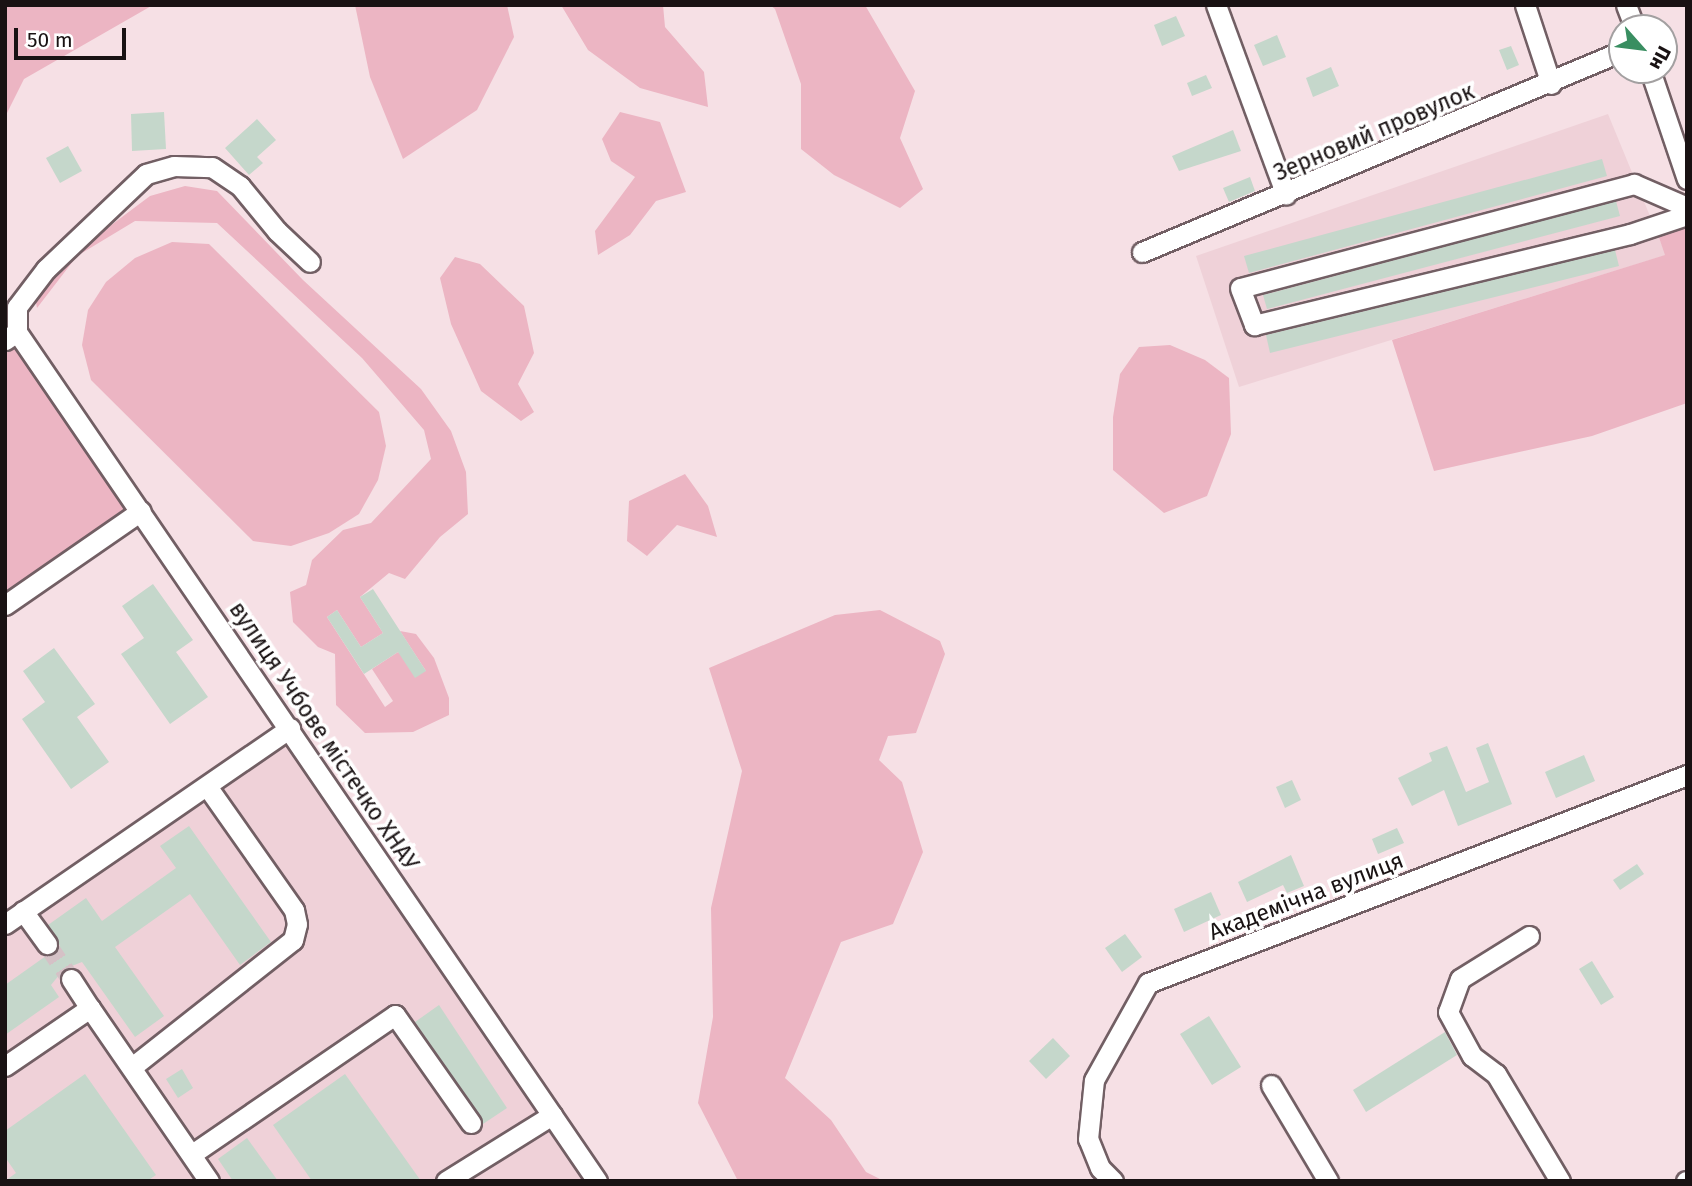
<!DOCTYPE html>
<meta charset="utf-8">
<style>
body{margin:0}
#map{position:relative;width:1692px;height:1186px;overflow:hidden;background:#f6e0e5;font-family:"Fira Sans",sans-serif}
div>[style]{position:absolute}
.built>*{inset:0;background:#efd1d8}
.green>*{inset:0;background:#ecb5c3}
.building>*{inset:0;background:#c5d7cb}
.minor-tunnel>*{height:19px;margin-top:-9.5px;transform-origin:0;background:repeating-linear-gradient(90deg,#d5c1c6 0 19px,transparent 0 29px)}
.roads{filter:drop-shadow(2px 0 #725f64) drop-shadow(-2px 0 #725f64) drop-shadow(0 2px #725f64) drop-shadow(0 -2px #725f64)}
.minor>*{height:19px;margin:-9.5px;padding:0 9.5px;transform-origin:9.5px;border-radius:9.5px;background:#fff}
span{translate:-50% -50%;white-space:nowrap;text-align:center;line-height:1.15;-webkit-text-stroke:7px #fff;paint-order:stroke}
.street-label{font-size:23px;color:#191213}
.frame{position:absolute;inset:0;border:7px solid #191213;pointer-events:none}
.north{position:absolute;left:1608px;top:14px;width:70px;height:70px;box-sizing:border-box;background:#fff;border:2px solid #a3a0a1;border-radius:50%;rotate:118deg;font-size:19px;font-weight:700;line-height:28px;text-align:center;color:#191213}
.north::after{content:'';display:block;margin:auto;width:24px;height:32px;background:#398e61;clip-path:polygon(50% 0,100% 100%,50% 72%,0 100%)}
.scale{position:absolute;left:14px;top:28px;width:112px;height:32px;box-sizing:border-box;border:4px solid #191213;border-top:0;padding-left:9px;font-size:21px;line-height:24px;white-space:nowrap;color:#191213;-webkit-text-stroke:5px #fff;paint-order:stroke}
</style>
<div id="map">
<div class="built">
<i style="clip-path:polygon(1608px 114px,1666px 255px,1239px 387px,1196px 256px)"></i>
<i style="clip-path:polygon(290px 728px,597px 1181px,5px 1181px,5px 924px)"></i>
</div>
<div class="green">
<i style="clip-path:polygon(5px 5px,153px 5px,24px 79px,5px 117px)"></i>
<i style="clip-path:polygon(355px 5px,507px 5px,514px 37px,477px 110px,403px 159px,370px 77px)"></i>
<i style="clip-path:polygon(561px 5px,663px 5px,665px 27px,704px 72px,708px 107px,640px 88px,588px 50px)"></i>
<i style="clip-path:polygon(770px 5px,865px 5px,915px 91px,900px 138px,923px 189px,900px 208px,834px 175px,801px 149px,801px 84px,775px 9px)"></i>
<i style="clip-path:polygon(620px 112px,660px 122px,686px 192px,656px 201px,630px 235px,598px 255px,595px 231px,635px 177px,611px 161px,602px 139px)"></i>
<i style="clip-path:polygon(185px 186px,217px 191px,303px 280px,421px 389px,451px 431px,466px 472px,468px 514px,440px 537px,405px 579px,389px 573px,360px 597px,383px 633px,361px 647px,337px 610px,327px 617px,385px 707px,393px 701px,372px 669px,398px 652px,426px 671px,400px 631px,416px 634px,434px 658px,449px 698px,449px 715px,413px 732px,365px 733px,336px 705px,335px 654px,318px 647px,293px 622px,290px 592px,306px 585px,312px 560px,343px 530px,371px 523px,431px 459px,424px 430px,362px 358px,217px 223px,135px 221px,77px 256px,37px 308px,35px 297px,70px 256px,150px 196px)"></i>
<i style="clip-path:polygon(1687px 215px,1687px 403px,1592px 436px,1434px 471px,1392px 340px,1665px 255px,1655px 226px)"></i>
<i style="clip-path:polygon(172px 242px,209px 244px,379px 412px,386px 446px,378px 480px,359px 514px,329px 533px,291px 546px,253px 541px,91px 380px,82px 345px,88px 310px,106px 282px,135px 258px)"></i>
<i style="clip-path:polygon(455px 257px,480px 264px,524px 306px,534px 353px,518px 384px,534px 412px,521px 421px,481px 391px,451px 324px,440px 278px)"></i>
<i style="clip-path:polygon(13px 341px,132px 510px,5px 597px,5px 346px)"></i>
<i style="clip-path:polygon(1170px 345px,1205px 360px,1229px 378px,1231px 434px,1207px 496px,1164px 513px,1113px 470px,1113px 417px,1120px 374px,1139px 347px)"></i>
<i style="clip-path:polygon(685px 474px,708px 506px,717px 537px,677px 525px,647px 556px,627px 541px,629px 501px)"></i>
<i style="clip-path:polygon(880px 610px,940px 641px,945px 654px,916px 733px,888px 736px,879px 760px,902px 782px,923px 852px,893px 924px,841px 942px,785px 1078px,831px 1120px,866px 1172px,884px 1181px,738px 1181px,698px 1103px,713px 1017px,711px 908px,742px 771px,709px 668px,835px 615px)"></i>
</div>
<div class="building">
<i style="clip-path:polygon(1176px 16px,1185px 36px,1162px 46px,1154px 25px)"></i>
<i style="clip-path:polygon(1277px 35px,1286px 57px,1263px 66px,1254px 45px)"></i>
<i style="clip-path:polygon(1511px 46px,1519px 65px,1507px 70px,1499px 50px)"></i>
<i style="clip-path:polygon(1331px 67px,1339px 86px,1313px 97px,1306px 78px)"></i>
<i style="clip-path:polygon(1206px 75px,1212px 88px,1192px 96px,1187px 83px)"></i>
<i style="clip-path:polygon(164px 112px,166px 149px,132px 151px,131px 114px)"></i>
<i style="clip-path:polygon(257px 119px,276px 140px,257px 157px,263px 163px,249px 175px,225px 148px)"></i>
<i style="clip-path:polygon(1233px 130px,1241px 151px,1179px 171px,1172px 156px)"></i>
<i style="clip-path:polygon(68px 146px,82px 171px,60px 183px,46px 158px)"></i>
<i style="clip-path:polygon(1602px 159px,1607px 176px,1249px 273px,1244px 256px)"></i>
<i style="clip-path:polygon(1250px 177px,1255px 191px,1229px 202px,1223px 188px)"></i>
<i style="clip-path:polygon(1616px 201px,1620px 216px,1267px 309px,1263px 295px)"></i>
<i style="clip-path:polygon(1615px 250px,1619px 266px,1270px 353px,1266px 335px)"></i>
<i style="clip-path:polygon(153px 584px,193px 640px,176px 652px,208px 697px,170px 724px,121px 654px,144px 638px,122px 606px)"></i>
<i style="clip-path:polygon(373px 589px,426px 671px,415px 678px,398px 652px,364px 674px,327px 617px,337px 610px,361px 647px,383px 633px,360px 597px)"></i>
<i style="clip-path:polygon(54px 648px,95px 704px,77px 717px,109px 762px,71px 789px,22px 719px,45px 702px,23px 671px)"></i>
<i style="clip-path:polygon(1488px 743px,1512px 804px,1458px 826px,1444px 790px,1412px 806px,1398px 778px,1432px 761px,1429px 753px,1447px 746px,1466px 792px,1489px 782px,1476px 748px)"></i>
<i style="clip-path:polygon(1584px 755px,1595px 781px,1556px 798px,1545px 772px)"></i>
<i style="clip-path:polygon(1292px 780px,1301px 800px,1285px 808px,1276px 787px)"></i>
<i style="clip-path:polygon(189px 826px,271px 942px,240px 965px,190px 894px,115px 947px,164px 1016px,135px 1037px,82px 962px,64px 969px,51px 985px,59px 997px,5px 1035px,5px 985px,60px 946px,48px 925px,86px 898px,102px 921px,176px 868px,160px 846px)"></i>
<i style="clip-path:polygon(1397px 828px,1404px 843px,1378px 854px,1372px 839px)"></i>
<i style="clip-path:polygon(1291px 855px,1304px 886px,1287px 893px,1283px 885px,1247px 902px,1238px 882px)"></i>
<i style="clip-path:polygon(1637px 864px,1644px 874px,1620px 890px,1613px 880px)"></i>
<i style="clip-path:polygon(1211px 892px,1221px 915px,1184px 932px,1174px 909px)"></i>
<i style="clip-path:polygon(1125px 934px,1142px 957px,1122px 972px,1105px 948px)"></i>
<i style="clip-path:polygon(1592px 961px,1614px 997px,1601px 1005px,1579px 969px)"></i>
<i style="clip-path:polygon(439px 1005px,507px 1108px,483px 1124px,415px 1022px)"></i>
<i style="clip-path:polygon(1209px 1016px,1241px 1067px,1212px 1085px,1180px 1034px)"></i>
<i style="clip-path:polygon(1445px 1032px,1457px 1055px,1366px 1112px,1353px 1090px)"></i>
<i style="clip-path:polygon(1053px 1038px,1070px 1056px,1046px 1079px,1029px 1061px)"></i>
<i style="clip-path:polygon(182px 1069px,193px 1088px,178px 1098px,166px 1079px)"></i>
<i style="clip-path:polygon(85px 1074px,156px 1175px,147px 1181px,5px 1181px,16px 1173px,5px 1157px,5px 1131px)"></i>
<i style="clip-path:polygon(345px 1074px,421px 1181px,312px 1181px,273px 1125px)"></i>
<i style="clip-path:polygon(247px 1138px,278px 1181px,233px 1181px,218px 1159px)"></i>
</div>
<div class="minor-tunnel">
<i style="left:47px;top:944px;width:42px;rotate:55.6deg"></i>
</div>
<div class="roads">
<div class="minor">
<i style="left:1216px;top:5px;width:202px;rotate:69.8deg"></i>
<i style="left:1525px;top:5px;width:83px;rotate:71.8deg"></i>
<i style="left:1626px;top:5px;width:25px;rotate:69deg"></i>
<i style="left:1650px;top:70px;width:115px;rotate:71.3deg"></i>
<i style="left:1687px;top:207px;width:58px;rotate:-156.5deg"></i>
<i style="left:1634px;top:184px;width:407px;rotate:165.2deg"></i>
<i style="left:1240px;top:288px;width:40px;rotate:69deg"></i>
<i style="left:1254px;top:325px;width:387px;rotate:-13.6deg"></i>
<i style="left:1630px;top:234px;width:60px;rotate:-18.4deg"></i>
<i style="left:1142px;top:252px;width:520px;rotate:-22.72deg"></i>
<i style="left:17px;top:332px;width:25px;rotate:-90deg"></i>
<i style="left:17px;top:307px;width:48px;rotate:-52.7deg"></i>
<i style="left:46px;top:269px;width:138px;rotate:-43.5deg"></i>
<i style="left:146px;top:174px;width:29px;rotate:-16deg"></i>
<i style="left:174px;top:166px;width:38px;rotate:2deg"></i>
<i style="left:212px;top:167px;width:34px;rotate:34deg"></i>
<i style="left:240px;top:186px;width:58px;rotate:50.6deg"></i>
<i style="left:277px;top:231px;width:45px;rotate:43.2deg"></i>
<i style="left:5px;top:340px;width:14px;rotate:-34deg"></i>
<i style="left:17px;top:332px;width:1028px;rotate:55.66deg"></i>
<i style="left:5px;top:605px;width:165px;rotate:-34.7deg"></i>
<i style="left:23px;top:911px;width:41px;rotate:54deg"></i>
<i style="left:5px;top:924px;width:346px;rotate:-34.5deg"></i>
<i style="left:1529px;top:936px;width:81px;rotate:148.1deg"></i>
<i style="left:1460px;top:979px;width:35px;rotate:110deg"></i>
<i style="left:1448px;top:1012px;width:50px;rotate:61.4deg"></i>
<i style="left:1472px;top:1056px;width:30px;rotate:37deg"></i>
<i style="left:1496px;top:1074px;width:125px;rotate:59.1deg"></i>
<i style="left:71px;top:979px;width:35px;rotate:57deg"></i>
<i style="left:5px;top:1066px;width:103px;rotate:-34.3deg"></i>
<i style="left:90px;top:1008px;width:210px;rotate:55.5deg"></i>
<i style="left:132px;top:1067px;width:205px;rotate:-38.3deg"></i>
<i style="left:293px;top:940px;width:16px;rotate:-76deg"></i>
<i style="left:297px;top:924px;width:14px;rotate:-102deg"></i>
<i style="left:294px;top:910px;width:151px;rotate:-125.1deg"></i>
<i style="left:1271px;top:1085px;width:112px;rotate:59.3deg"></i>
<i style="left:192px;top:1154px;width:246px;rotate:-34.4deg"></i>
<i style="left:395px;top:1015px;width:132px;rotate:54.9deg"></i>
<i style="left:446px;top:1181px;width:125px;rotate:-31.9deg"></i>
<i style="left:1113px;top:1181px;width:18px;rotate:-135deg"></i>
<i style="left:1100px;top:1168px;width:31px;rotate:-112deg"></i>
<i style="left:1088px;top:1139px;width:59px;rotate:-84.2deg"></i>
<i style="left:1094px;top:1080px;width:111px;rotate:-60.9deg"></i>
<i style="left:1148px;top:983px;width:578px;rotate:-21.1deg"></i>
<i style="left:1686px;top:1181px;width:1px"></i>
</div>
</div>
<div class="street-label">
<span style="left:1374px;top:132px;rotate:-23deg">Зерновий провулок</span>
<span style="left:324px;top:736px;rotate:56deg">вулиця Учбове містечко ХНАУ</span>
<span style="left:1306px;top:896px;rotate:-21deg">Академічна вулиця</span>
</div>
<div class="frame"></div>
<div class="north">Пн</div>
<div class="scale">50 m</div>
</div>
